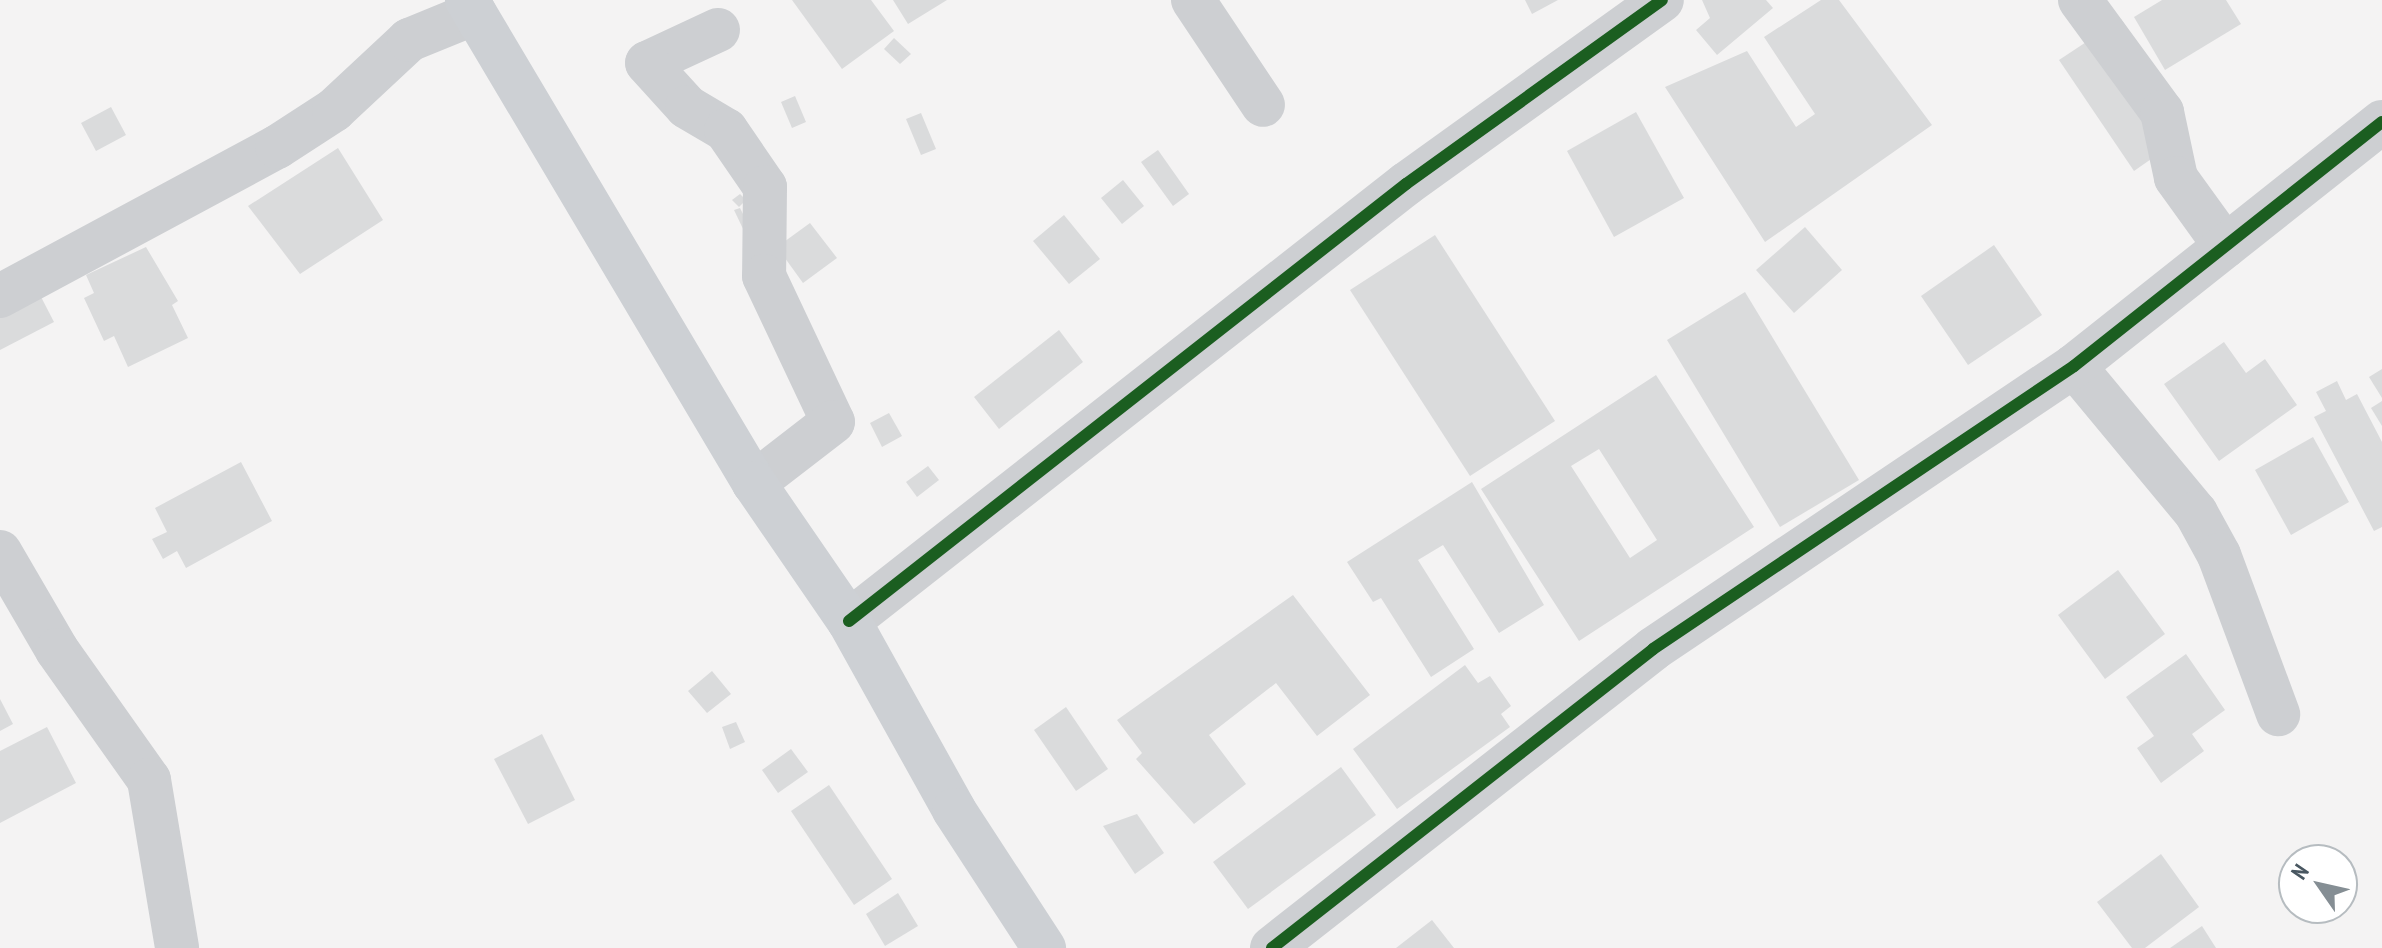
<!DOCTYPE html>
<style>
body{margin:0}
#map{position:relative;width:2382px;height:948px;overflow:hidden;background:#f4f3f3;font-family:"PT Sans Narrow",sans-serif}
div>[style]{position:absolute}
.building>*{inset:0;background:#dadbdc}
.minor>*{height:44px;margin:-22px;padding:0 22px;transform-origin:22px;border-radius:22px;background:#cdcfd2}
.secondary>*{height:44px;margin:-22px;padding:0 22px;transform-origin:22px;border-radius:22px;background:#cdd0d4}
.cycleway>*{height:12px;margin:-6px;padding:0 6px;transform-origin:6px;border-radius:6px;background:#1b5e20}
span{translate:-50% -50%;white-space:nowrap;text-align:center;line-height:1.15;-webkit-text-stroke:6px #fff;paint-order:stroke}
.north{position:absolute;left:2278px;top:844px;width:80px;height:80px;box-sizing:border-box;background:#fff;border:2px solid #b6bcc0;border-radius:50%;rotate:304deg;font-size:22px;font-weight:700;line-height:32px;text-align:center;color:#495761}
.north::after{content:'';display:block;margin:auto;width:28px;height:36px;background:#858e94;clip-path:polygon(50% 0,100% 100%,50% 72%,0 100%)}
</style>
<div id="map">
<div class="building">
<i style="clip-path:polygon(792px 0,871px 0,894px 31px,842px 69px)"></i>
<i style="clip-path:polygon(893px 0,947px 0,908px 24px)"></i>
<i style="clip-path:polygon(1525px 0,1558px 0,1532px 14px)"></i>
<i style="clip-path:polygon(1702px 0,1766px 0,1773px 8px,1717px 55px,1696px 30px,1710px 18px)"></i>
<i style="clip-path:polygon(1821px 0,1839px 0,1932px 125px,1765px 242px,1665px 87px,1747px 51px,1796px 127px,1815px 114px,1764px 37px)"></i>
<i style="clip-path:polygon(2162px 0,2226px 0,2241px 24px,2165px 70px,2134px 17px)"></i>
<i style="clip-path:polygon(2121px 19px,2153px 66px,2174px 143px,2134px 171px,2059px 60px)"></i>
<i style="clip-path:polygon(894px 38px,911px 54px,900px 64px,884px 49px)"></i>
<i style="clip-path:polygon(795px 96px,806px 122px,792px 128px,781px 102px)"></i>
<i style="clip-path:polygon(111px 107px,126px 135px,96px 151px,81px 123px)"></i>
<i style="clip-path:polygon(1636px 112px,1684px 198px,1614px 237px,1567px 151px)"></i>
<i style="clip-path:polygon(921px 113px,936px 149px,921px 155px,906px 119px)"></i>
<i style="clip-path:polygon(338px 148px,383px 220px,300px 274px,248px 206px)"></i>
<i style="clip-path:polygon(1158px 150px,1189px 194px,1173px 206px,1141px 162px)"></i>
<i style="clip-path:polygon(1123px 180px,1144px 206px,1122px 224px,1101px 198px)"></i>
<i style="clip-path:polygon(740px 194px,746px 200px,739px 207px,732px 200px)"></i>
<i style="clip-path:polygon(740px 208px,751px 230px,745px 233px,734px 210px)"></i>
<i style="clip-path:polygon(1064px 215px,1100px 259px,1069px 284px,1033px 241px)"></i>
<i style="clip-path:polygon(810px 223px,837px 258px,803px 283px,777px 247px)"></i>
<i style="clip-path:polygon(1805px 227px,1842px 270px,1794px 313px,1756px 270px)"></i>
<i style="clip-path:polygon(1435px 235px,1555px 421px,1470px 476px,1350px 290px)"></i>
<i style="clip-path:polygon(1994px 245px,2042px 315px,1968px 365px,1921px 296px)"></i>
<i style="clip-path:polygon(146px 247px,178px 301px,172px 305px,188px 338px,128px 367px,114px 336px,104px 341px,84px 298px,94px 293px,86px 275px)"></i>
<i style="clip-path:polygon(1745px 292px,1859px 480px,1780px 527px,1667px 340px)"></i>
<i style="clip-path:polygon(39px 293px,54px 322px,0 350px,0 313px)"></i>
<i style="clip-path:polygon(1059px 330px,1083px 362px,999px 429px,974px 397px)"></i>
<i style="clip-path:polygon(2224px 342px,2246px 373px,2265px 359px,2297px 405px,2219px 461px,2164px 384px)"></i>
<i style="clip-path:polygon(2382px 369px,2382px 398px,2369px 377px)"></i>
<i style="clip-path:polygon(evenodd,1656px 375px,1754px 527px,1579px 641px,1481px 489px,1656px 375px,1599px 449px,1657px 540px,1630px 558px,1571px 466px,1599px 449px)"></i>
<i style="clip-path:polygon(2337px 381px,2346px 400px,2357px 394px,2382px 442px,2382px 527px,2374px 531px,2314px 417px,2326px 411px,2316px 392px)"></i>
<i style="clip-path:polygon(2382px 401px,2382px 426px,2371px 408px)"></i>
<i style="clip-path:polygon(889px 413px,902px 436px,882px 447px,870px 423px)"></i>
<i style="clip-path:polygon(2313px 437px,2349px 502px,2291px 535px,2255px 470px)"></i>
<i style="clip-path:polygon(241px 462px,272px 521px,186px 568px,177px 551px,163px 559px,152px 539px,167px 532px,155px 508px)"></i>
<i style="clip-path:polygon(928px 466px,939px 480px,917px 497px,906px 482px)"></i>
<i style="clip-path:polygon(1472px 482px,1544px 605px,1499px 633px,1443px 545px,1418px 560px,1474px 649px,1431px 677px,1381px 598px,1373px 602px,1347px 562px)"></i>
<i style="clip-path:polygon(2118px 570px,2165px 634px,2105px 679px,2058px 615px)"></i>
<i style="clip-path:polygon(1293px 595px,1370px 695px,1317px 736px,1276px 683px,1209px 735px,1246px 784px,1194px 824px,1136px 759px,1142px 753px,1117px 720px)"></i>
<i style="clip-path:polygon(2186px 654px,2225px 710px,2192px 734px,2204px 751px,2161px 783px,2137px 748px,2154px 736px,2126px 697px)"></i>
<i style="clip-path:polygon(1465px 665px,1478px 683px,1490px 676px,1511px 706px,1501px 714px,1510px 727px,1397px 809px,1353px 749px)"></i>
<i style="clip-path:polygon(712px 671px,731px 694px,707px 713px,688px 691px)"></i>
<i style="clip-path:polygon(0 699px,13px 724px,0 731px)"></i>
<i style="clip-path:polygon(1066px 707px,1108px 769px,1076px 791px,1034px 730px)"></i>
<i style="clip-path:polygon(736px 722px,745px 742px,730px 749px,722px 727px)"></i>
<i style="clip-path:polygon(47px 727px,76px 783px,0 823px,0 751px)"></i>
<i style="clip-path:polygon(542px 734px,575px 800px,528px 824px,494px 759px)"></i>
<i style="clip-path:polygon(791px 749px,808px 772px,778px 793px,762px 770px)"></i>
<i style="clip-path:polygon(1341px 767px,1376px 815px,1248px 909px,1213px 862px)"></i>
<i style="clip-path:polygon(829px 785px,892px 879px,854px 905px,791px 811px)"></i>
<i style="clip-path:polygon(1137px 814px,1164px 853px,1135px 874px,1103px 826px)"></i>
<i style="clip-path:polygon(2161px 854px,2199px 907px,2145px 948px,2132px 948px,2097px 902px)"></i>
<i style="clip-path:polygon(898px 893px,918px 926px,885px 946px,866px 914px)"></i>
<i style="clip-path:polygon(1432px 920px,1454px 948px,1396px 948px)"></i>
<i style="clip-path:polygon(2202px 926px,2216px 948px,2170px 948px)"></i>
</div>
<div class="minor">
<i style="left:1193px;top:0;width:126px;rotate:56.3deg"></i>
<i style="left:2080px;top:0;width:139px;rotate:53.8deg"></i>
<i style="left:2162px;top:112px;width:67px;rotate:78deg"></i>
<i style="left:2176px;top:178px;width:84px;rotate:54.2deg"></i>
<i style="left:718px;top:30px;width:78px;rotate:155.1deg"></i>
<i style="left:647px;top:63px;width:59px;rotate:47.7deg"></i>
<i style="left:687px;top:107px;width:45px;rotate:30.5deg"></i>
<i style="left:726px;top:130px;width:69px;rotate:55.6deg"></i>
<i style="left:765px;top:187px;width:89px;rotate:90.6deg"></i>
<i style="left:764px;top:276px;width:161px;rotate:64.7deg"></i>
<i style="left:833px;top:422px;width:100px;rotate:142.3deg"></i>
<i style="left:0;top:296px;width:315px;rotate:-28.3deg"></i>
<i style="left:277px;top:147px;width:68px;rotate:-33deg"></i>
<i style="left:334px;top:110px;width:103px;rotate:-43deg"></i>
<i style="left:409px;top:40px;width:71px;rotate:-22.2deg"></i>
<i style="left:2074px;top:366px;width:191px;rotate:50.3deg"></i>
<i style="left:2196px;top:513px;width:48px;rotate:61.3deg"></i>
<i style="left:2219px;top:555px;width:170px;rotate:69.6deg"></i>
<i style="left:0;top:552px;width:113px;rotate:59.8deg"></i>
<i style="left:57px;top:650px;width:159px;rotate:54.7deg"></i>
<i style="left:149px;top:780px;width:170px;rotate:80.5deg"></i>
<i style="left:849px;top:621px;width:708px;rotate:-38.12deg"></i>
<i style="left:1406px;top:184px;width:315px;rotate:-35.7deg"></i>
<i style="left:1272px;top:948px;width:484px;rotate:-38.1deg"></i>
<i style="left:1653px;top:649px;width:507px;rotate:-33.91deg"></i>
<i style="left:2074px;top:366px;width:393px;rotate:-38.4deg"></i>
</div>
<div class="secondary">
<i style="left:467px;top:0;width:562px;rotate:59.28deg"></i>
<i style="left:754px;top:483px;width:168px;rotate:55.5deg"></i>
<i style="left:849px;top:621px;width:216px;rotate:60.9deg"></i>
<i style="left:954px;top:810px;width:165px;rotate:56.9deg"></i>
</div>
<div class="cycleway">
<i style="left:849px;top:621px;width:708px;rotate:-38.12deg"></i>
<i style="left:1406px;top:184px;width:315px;rotate:-35.7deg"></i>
<i style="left:1272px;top:948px;width:484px;rotate:-38.1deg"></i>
<i style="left:1653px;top:649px;width:507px;rotate:-33.91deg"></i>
<i style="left:2074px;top:366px;width:393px;rotate:-38.4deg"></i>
</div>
<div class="north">N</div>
</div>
